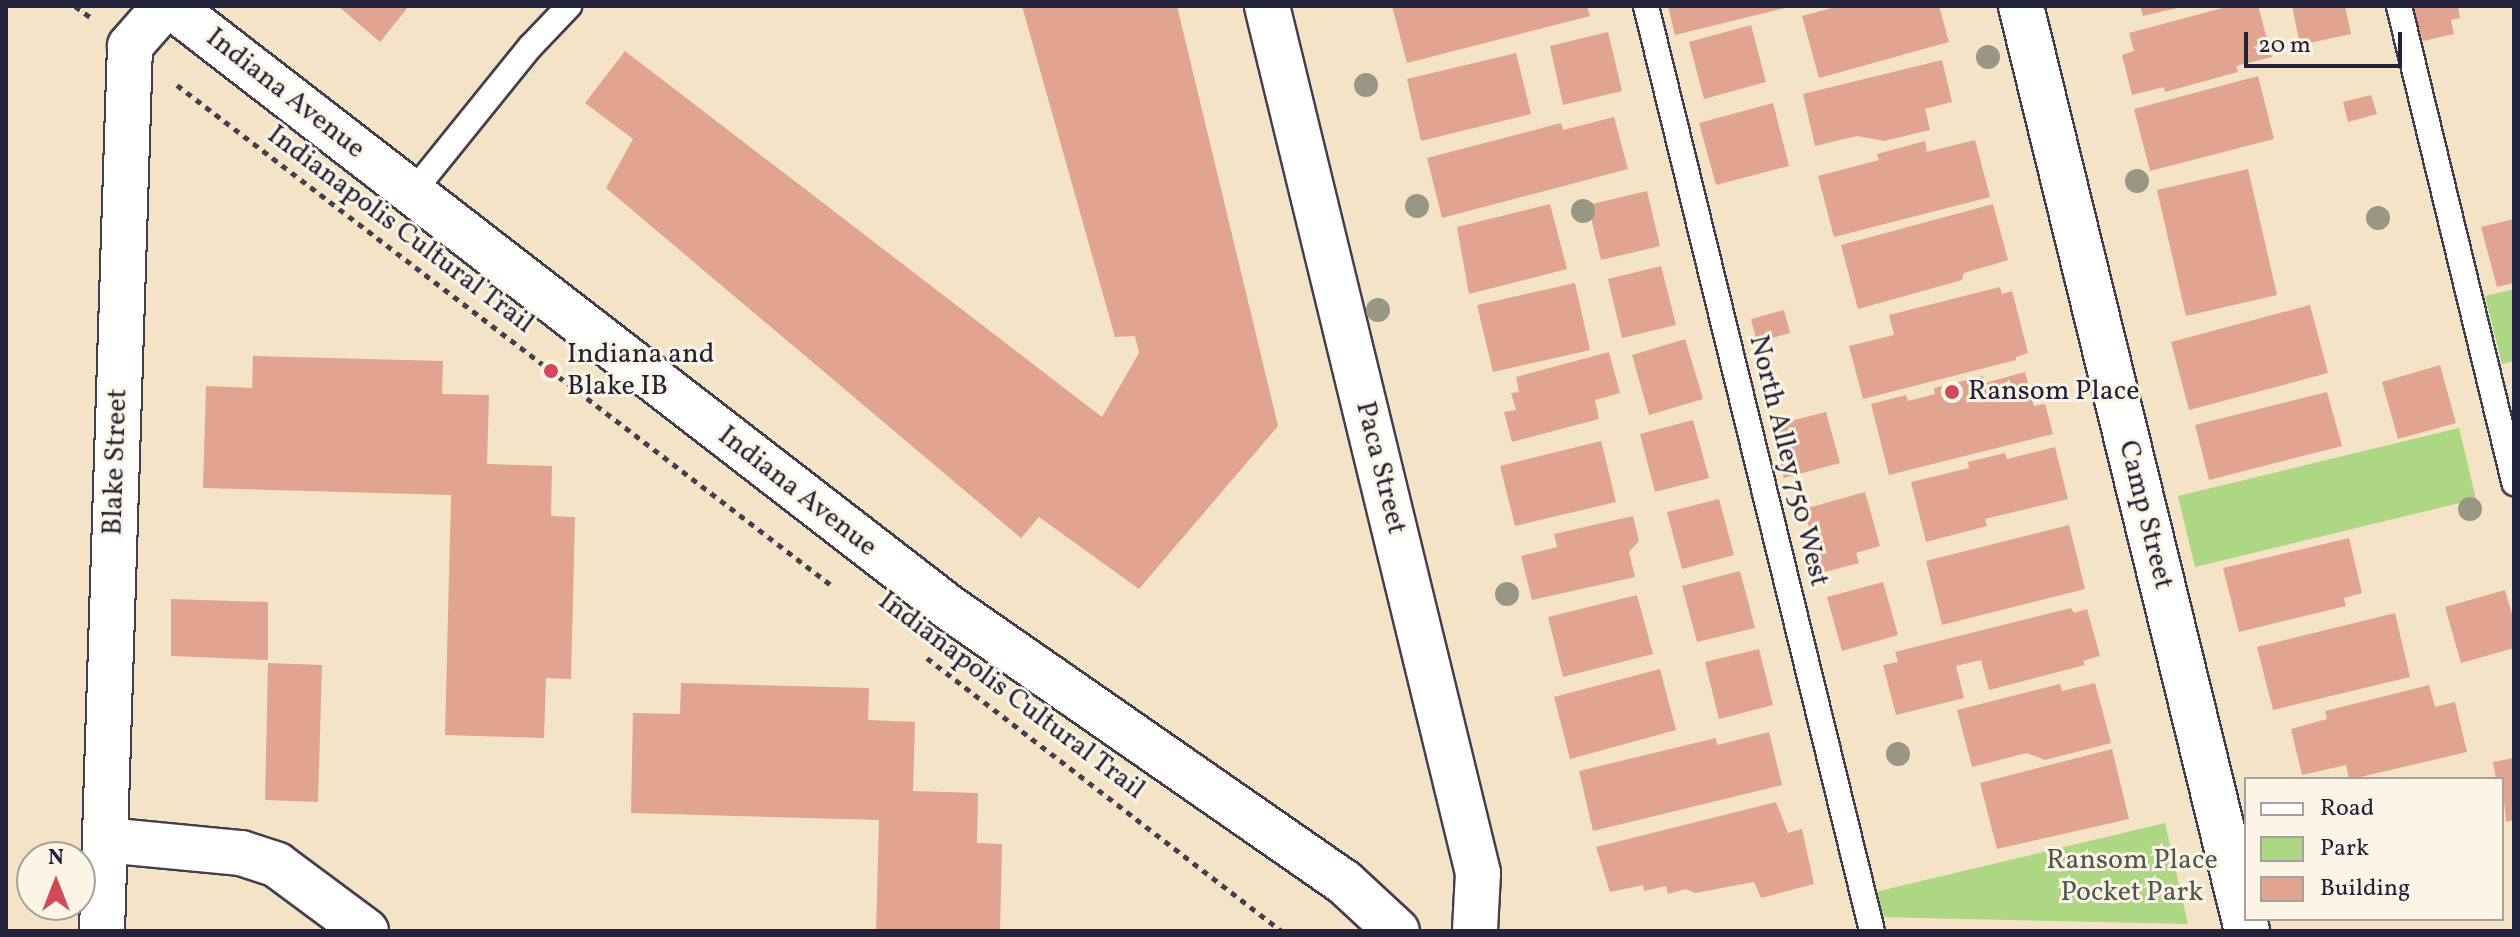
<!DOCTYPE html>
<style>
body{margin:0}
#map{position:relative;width:2520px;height:937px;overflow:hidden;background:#f4e3c6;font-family:Vollkorn,serif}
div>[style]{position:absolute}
.green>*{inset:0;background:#add782}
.building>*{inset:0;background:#e1a491}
.path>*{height:5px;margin-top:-2.5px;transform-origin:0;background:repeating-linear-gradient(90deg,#423f50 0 6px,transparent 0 12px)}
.roads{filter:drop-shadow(2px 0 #423f50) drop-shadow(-2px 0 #423f50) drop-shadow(0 2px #423f50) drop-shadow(0 -2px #423f50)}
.lane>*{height:24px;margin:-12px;padding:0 12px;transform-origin:12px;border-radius:12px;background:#fff}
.street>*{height:44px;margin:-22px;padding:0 22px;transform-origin:22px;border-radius:22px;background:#fff}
.secondary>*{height:44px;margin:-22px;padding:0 22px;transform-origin:22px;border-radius:22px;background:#fff}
.trees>*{width:24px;height:24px;margin:-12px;border-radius:50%;background:#989785}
.dots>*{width:22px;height:22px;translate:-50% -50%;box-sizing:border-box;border:4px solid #fcf5e5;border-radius:50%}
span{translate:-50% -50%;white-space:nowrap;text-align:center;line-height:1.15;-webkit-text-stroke:6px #fcf5e5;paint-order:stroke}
.street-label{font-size:28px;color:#22223b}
.poi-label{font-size:28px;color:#22223b}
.left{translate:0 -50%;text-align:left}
.park-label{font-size:28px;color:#4c5850}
.frame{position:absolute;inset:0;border:8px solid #22223b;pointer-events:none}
.legend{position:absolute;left:2244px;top:777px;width:260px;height:144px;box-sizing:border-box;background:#fcf5e5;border:2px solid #a5a1a1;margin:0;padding:10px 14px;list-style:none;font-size:24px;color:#22223b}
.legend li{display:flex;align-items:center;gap:16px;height:40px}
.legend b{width:40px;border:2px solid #a5a1a1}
.north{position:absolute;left:16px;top:841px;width:80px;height:80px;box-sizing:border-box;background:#fcf5e5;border:2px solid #a5a1a1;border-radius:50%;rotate:0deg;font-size:22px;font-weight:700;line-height:32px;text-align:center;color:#22223b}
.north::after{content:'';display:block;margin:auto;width:28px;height:36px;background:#d1495b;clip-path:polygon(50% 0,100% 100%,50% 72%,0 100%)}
.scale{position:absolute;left:2244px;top:32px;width:158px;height:36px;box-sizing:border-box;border:4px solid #22223b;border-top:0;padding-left:10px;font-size:24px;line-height:28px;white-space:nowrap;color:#22223b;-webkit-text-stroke:6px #fcf5e5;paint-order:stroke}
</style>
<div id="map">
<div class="green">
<i style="clip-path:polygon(2514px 289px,2514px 361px,2502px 364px,2485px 296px)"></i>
<i style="clip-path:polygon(2459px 428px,2476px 499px,2195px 567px,2178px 496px)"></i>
<i style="clip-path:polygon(2165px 823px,2188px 924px,1875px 917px,1871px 893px)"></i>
</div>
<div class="building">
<i style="clip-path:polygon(338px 6px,409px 6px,380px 42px)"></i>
<i style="clip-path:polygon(1022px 6px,1177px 6px,1278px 426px,1139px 589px,1039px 517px,1021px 538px,606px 188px,633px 139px,585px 103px,625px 51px,1102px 417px,1139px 353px,1135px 336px,1115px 337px)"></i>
<i style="clip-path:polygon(1392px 6px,1587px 6px,1590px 16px,1407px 63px)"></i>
<i style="clip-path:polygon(1668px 6px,1789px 6px,1789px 7px,1675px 35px)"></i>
<i style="clip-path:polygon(1839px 6px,1939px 6px,1949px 42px,1819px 78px,1802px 16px)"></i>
<i style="clip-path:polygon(2140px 6px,2182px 6px,2182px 7px,2143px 16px)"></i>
<i style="clip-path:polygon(2230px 6px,2258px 6px,2272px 57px,2236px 66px,2238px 72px,2165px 92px,2164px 87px,2132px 95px,2122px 55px,2134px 51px,2129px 33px)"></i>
<i style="clip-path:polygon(2292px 6px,2345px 6px,2351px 34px,2300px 45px)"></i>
<i style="clip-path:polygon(2412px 6px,2458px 6px,2460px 18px,2451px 20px,2454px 34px,2423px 41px)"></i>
<i style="clip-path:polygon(1751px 25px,1766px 82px,1704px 99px,1689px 42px)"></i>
<i style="clip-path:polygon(1608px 32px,1622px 91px,1563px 105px,1550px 46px)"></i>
<i style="clip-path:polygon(1516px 53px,1531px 114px,1421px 141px,1407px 79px)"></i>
<i style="clip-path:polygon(1942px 60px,1952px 102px,1925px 109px,1930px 130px,1884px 141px,1857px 136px,1815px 146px,1803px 94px)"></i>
<i style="clip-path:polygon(2258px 76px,2274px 139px,2150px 171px,2134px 109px)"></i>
<i style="clip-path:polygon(2371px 95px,2377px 114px,2348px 122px,2343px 102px)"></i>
<i style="clip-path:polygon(1773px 103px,1789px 166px,1716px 185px,1699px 123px)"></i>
<i style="clip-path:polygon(1614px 117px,1628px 169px,1442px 218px,1427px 158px,1561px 123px,1563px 130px)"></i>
<i style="clip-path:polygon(1975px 140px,1990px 197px,1834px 237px,1818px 176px,1879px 160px,1877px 154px,1925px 141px,1927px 152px)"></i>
<i style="clip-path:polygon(2248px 169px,2277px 295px,2186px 316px,2157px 190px)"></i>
<i style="clip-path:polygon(1647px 191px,1660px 246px,1601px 260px,1588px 205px)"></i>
<i style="clip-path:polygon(1550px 204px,1567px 269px,1469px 294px,1457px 227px)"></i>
<i style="clip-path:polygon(1993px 204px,2008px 260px,1964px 273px,1962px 280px,1858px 309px,1841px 245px)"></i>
<i style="clip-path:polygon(2514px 219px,2514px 283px,2497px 287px,2481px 227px)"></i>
<i style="clip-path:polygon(1661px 266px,1676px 325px,1622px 338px,1608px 279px)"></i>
<i style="clip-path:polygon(1575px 283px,1590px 350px,1493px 372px,1477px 305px)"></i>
<i style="clip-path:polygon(2000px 287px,2002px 294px,2012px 291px,2028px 353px,2016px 357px,2016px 360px,1863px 399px,1849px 346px,1894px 335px,1889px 315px)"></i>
<i style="clip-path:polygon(2310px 305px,2328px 373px,2189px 410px,2171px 342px)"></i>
<i style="clip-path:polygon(1784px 310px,1790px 333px,1757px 342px,1751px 319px)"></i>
<i style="clip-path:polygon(1685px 339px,1703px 399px,1649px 415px,1632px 355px)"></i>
<i style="clip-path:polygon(1609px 352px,1620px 393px,1595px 400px,1599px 419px,1512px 442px,1504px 412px,1516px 410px,1511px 393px,1519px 392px,1516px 377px)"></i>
<i style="clip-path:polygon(253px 356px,443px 361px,442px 394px,489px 395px,487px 464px,552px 466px,551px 516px,575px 517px,571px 679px,546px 678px,544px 738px,445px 735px,451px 495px,203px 488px,206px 386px,252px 388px)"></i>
<i style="clip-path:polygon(2440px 365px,2456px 423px,2398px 439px,2382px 382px)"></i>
<i style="clip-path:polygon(2025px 372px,2034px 406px,2045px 404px,2053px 434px,1889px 475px,1871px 404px,1906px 395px,1908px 401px,1935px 394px,1934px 388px,1983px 376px,1985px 383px)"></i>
<i style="clip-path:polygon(2327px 392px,2342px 446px,2209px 480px,2195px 425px)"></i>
<i style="clip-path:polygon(1826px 412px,1840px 463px,1784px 478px,1771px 426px)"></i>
<i style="clip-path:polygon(1693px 420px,1709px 478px,1655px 492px,1640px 434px)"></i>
<i style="clip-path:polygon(1601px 441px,1616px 502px,1515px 526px,1500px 466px)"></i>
<i style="clip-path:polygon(2055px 447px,2068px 499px,1985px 519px,1987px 526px,1926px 542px,1911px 482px,1969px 468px,1968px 462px,2005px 453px,2007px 459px)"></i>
<i style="clip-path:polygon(1865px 492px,1880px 546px,1856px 553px,1859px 563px,1821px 573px,1804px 509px)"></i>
<i style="clip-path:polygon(1719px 499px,1734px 555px,1682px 569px,1667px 512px)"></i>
<i style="clip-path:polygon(1633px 516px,1639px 541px,1629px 552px,1635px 577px,1532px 600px,1521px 556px,1557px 547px,1554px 534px)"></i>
<i style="clip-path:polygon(2069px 525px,2085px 589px,1942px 625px,1926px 561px)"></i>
<i style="clip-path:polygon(2349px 538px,2362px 593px,2344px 598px,2346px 606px,2239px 632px,2223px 568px)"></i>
<i style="clip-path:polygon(1740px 571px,1755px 628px,1697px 642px,1682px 586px)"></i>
<i style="clip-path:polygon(1883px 582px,1898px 635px,1842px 651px,1827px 597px)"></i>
<i style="clip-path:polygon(2505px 590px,2514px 621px,2514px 648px,2461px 663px,2445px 607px)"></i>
<i style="clip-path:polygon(1637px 595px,1653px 654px,1563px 677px,1548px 617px)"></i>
<i style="clip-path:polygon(171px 599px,268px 602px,268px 660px,171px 656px)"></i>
<i style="clip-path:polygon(2071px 608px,2074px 613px,2087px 609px,2100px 656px,2083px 661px,2085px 665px,1989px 690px,1981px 660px,1956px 666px,1964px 698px,1896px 715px,1883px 665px,1898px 662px,1895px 652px)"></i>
<i style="clip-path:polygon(2395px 613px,2410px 677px,2273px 710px,2257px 647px)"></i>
<i style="clip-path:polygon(1759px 649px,1773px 705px,1719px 719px,1705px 662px)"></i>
<i style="clip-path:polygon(268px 663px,322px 665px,318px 802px,265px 800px)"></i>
<i style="clip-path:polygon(1660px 669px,1676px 730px,1570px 759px,1554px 697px)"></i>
<i style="clip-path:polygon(681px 683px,869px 688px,868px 720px,915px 722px,913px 791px,978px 793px,977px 843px,1002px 844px,1000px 931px,876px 931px,879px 820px,631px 813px,633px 713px,680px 714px)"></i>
<i style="clip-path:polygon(2095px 683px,2111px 743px,2045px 760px,2027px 753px,1972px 767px,1957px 710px,2060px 684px,2062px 691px)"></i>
<i style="clip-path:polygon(2429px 685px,2435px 707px,2455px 702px,2467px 752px,2352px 779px,2349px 779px,2346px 765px,2302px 775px,2291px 729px,2327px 719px,2325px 711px)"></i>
<i style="clip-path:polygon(1769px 732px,1782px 785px,1593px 831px,1579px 771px,1716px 738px,1717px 745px)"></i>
<i style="clip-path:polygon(2112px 749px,2129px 819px,1997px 849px,1980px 783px)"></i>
<i style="clip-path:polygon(2514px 758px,2514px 820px,2506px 822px,2502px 779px,2496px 779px,2493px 762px)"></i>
<i style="clip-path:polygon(1776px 802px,1788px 833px,1802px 829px,1814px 884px,1761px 898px,1754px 882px,1695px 893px,1686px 889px,1668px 894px,1666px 886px,1644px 891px,1643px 885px,1610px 892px,1596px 847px)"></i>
</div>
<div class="path">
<i style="left:75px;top:6px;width:19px;rotate:36deg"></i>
<i style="left:177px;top:85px;width:822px;rotate:37.39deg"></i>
<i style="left:927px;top:658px;width:447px;rotate:37.6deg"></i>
</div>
<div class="roads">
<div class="lane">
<i style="left:1646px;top:6px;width:952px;rotate:76.27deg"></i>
<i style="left:2399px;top:6px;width:491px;rotate:76.4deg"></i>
<i style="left:412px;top:193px;width:188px;rotate:-51.1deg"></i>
<i style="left:530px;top:47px;width:57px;rotate:-46.4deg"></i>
</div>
<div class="street">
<i style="left:1267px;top:6px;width:892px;rotate:76.32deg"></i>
<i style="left:1478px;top:873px;width:58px;rotate:93deg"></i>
<i style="left:2021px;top:6px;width:952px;rotate:76.27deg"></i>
<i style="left:105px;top:840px;width:137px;rotate:5.5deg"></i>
<i style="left:241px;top:853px;width:38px;rotate:18deg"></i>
<i style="left:277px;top:865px;width:111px;rotate:36.6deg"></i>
<i style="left:102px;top:931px;width:885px;rotate:-88.19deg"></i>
<i style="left:130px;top:46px;width:53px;rotate:-48.8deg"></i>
</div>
<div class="secondary">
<i style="left:171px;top:6px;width:982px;rotate:37.72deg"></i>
<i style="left:948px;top:607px;width:482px;rotate:34.8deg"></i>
<i style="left:1344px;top:882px;width:72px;rotate:42.8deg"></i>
</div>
</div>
<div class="trees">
<i style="left:1988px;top:57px"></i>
<i style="left:1366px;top:85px"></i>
<i style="left:2137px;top:181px"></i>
<i style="left:1417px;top:206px"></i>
<i style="left:1583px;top:211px"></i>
<i style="left:2378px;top:218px"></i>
<i style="left:1378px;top:310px"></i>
<i style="left:2470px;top:509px"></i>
<i style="left:1507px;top:594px"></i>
<i style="left:1898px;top:754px"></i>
</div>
<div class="dots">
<i style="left:551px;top:371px;background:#d1495b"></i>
<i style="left:1952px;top:392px;background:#d1495b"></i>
</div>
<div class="street-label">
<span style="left:285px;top:94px;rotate:38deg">Indiana Avenue</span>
<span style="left:400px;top:230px;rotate:37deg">Indianapolis Cultural Trail</span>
<span style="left:1788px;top:461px;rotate:76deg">North Alley 750 West</span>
<span style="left:116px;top:462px;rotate:-88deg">Blake Street</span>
<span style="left:1380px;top:468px;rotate:76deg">Paca Street</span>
<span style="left:797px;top:492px;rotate:38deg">Indiana Avenue</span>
<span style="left:2145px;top:515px;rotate:76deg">Camp Street</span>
<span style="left:1011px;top:696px;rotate:37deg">Indianapolis Cultural Trail</span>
</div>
<div class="poi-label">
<span class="left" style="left:567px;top:371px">Indiana and<br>Blake IB</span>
<span class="left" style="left:1968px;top:392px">Ransom Place</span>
</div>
<div class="park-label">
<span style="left:2132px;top:877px">Ransom Place<br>Pocket Park</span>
</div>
<div class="frame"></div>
<ul class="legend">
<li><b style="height:10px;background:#fff"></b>Road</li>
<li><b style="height:22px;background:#add782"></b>Park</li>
<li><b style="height:22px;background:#e1a491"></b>Building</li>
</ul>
<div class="north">N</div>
<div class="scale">20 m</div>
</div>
